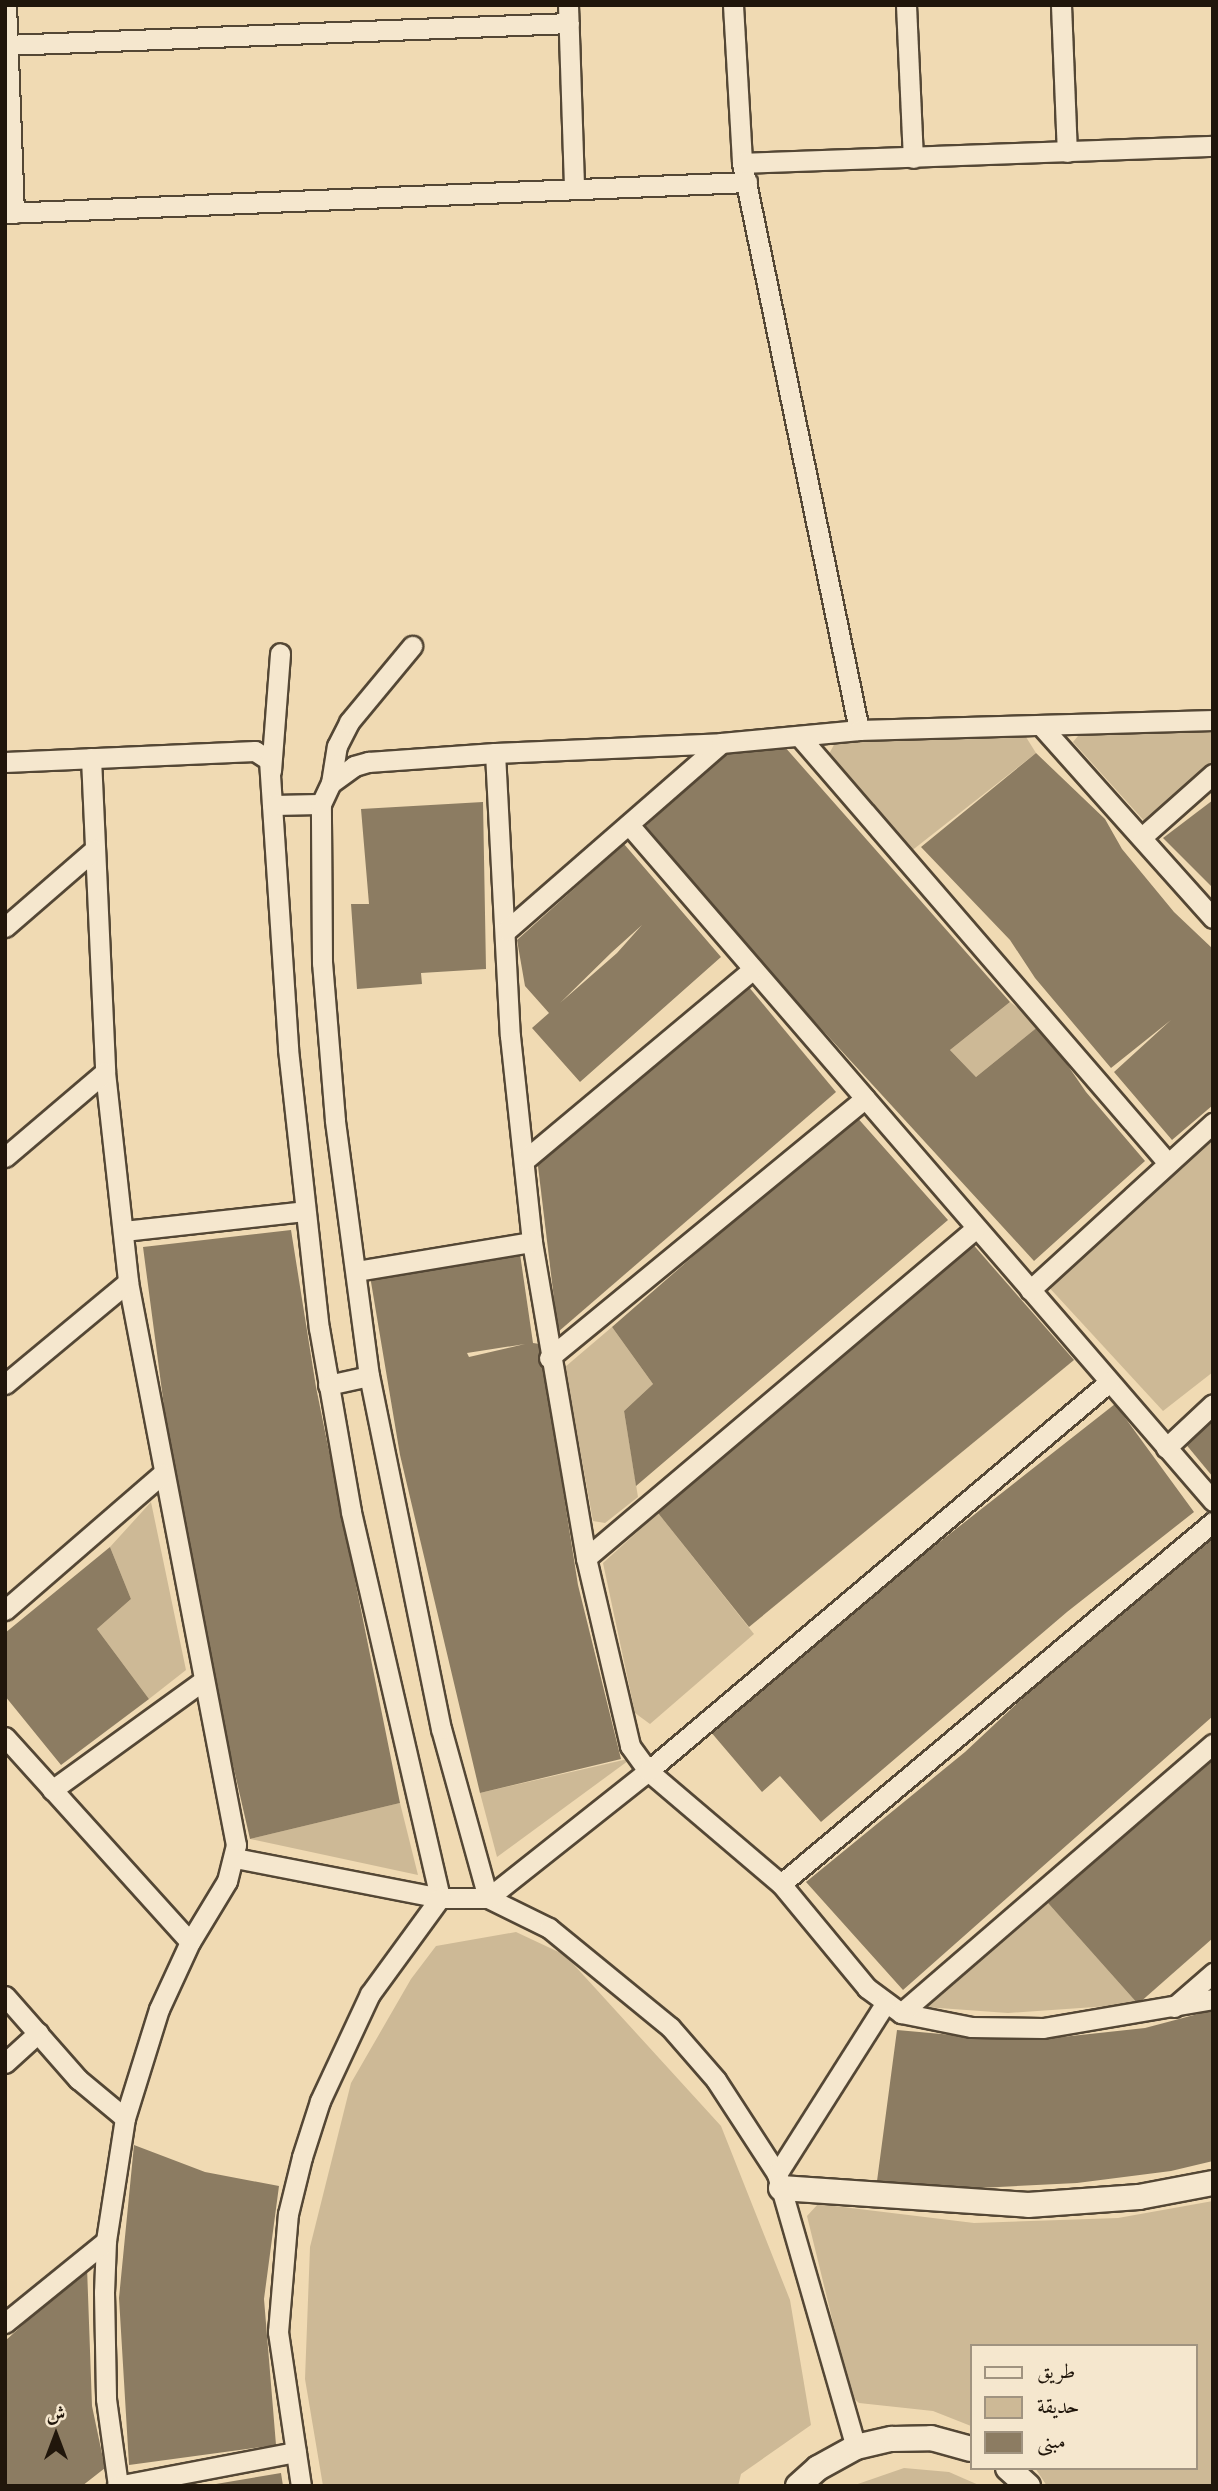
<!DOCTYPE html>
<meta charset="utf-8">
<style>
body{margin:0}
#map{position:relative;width:1218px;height:2491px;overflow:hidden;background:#f0dab3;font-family:"IM FELL Double Pica",Amiri,serif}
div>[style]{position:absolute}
.green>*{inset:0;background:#cdb996}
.building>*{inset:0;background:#8c7c62}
.roads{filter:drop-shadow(2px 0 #544735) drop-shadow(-2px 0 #544735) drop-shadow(0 2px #544735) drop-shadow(0 -2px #544735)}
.minor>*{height:19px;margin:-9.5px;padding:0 9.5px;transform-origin:9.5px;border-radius:9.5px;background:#f5e7ce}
.tertiary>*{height:24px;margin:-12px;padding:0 12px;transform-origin:12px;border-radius:12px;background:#f5e7ce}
span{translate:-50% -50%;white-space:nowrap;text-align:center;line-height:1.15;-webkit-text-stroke:5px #f5e7ce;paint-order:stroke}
.frame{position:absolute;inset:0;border:7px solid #20160b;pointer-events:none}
.legend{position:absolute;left:970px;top:2344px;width:228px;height:126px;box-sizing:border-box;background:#f5e7ce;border:2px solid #a09380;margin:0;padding:9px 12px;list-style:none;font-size:21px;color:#20160b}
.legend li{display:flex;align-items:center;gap:14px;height:35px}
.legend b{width:35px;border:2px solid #a09380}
.north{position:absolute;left:21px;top:2400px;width:70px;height:70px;-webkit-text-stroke:5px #f5e7ce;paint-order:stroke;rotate:0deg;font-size:19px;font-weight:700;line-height:28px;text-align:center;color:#20160b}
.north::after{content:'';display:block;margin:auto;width:24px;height:32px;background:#20160b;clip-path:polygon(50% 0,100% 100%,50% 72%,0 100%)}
</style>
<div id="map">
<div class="green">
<i style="clip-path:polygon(1213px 725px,1213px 770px,1146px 823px,1073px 742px,1083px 730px)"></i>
<i style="clip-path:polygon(956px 735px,1026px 737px,1036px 753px,910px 852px,829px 754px,836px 741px)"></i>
<i style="clip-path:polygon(1010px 1002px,1040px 1025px,976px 1077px,950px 1050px)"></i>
<i style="clip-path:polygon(1213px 1140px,1213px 1372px,1163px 1411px,1045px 1283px)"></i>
<i style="clip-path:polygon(612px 1327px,653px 1384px,624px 1411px,638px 1497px,605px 1523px,593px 1521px,565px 1367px)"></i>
<i style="clip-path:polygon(151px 1502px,186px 1670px,149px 1699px,97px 1629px,131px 1599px,110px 1547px)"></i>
<i style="clip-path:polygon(658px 1513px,754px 1634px,650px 1724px,635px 1713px,603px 1563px)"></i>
<i style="clip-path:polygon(632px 1758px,497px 1857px,480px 1793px)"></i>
<i style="clip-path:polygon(400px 1803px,418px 1875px,250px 1839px)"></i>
<i style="clip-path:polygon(1048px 1903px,1138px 2004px,1008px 2013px,925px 2007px,1025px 1915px)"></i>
<i style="clip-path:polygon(516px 1932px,565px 1955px,721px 2126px,790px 2300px,811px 2425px,741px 2474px,738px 2486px,323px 2486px,305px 2379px,310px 2247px,351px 2083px,411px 1979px,436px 1946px)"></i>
<i style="clip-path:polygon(1213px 2201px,1213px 2486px,1047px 2486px,1035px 2468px,1195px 2468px,1195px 2346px,971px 2346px,971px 2426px,933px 2411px,859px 2403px,851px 2396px,807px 2216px,818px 2204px,974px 2223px,1118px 2218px)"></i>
<i style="clip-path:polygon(904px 2468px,949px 2472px,981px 2486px,852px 2486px)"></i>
</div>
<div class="building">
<i style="clip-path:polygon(784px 746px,1010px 1002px,950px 1050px,976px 1077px,1040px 1025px,1086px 1092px,1145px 1161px,1034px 1261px,772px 975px,646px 826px,732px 747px)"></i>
<i style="clip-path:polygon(1036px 753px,1105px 819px,1122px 849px,1174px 912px,1213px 949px,1213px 1105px,1172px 1140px,1114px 1072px,1171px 1020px,1111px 1068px,1035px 978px,1010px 940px,921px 847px)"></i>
<i style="clip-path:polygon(1213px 800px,1213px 888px,1163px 838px)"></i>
<i style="clip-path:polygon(483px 802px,486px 969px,421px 973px,422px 984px,357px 989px,351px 904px,369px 904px,361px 809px)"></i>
<i style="clip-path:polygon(evenodd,624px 844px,721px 957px,580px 1082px,532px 1028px,549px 1013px,525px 986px,517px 940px,624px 844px,642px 925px,617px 953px,560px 1003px,612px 952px,642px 925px)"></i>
<i style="clip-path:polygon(748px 986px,836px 1092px,558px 1332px,537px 1158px)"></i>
<i style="clip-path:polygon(855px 1115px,948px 1220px,636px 1486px,624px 1411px,653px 1384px,612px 1327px)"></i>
<i style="clip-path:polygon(291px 1230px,316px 1387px,400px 1803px,250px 1839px,210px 1665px,165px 1414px,143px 1247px)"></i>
<i style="clip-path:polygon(970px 1241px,1074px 1360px,749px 1627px,658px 1513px)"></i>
<i style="clip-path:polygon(evenodd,520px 1254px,533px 1343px,540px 1344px,578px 1585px,621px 1759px,480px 1793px,400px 1455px,370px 1276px,520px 1254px,525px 1344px,469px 1357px,467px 1353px,525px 1344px)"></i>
<i style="clip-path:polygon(1115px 1404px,1194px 1512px,1067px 1612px,821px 1822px,780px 1776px,762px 1792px,710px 1731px,858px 1606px)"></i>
<i style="clip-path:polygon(1213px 1416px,1213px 1477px,1184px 1442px)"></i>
<i style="clip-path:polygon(1213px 1530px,1213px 1716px,903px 1990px,806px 1882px,965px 1752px,1086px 1639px)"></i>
<i style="clip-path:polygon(110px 1547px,131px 1599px,97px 1629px,149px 1699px,61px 1765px,5px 1696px,5px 1633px)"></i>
<i style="clip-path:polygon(1213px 1756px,1213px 1938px,1138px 2004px,1048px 1903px,1125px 1828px)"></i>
<i style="clip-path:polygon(1213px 2010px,1213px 2161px,1171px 2171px,1077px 2183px,979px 2188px,877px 2181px,897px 2030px,986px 2038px,1062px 2037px,1145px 2028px)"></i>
<i style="clip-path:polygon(134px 2145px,205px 2172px,279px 2186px,264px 2299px,276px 2445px,129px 2465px,119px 2298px)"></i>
<i style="clip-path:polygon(87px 2267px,92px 2406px,105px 2468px,82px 2486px,5px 2486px,5px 2341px)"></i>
<i style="clip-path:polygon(281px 2473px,283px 2486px,216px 2486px,216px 2484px)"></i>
</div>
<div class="roads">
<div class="minor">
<i style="left:6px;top:5px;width:208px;rotate:87.8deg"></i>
<i style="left:568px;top:5px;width:184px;rotate:88.1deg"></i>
<i style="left:733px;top:5px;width:158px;rotate:86.7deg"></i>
<i style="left:742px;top:163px;width:579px;rotate:78.34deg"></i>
<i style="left:906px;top:5px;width:153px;rotate:87.4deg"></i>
<i style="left:1061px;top:5px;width:147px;rotate:87.7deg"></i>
<i style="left:5px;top:45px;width:564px;rotate:-2.23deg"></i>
<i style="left:742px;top:163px;width:471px;rotate:-2.1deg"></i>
<i style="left:5px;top:213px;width:743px;rotate:-2.39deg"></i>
<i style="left:1043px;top:728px;width:255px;rotate:48.2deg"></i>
<i style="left:800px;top:737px;width:562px;rotate:49.19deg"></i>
<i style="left:495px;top:753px;width:283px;rotate:87deg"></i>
<i style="left:510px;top:1036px;width:207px;rotate:83.9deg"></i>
<i style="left:532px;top:1242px;width:321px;rotate:80.3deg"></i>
<i style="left:586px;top:1558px;width:193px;rotate:76.8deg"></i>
<i style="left:630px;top:1746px;width:31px;rotate:54deg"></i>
<i style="left:648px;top:1771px;width:175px;rotate:40.4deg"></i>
<i style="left:781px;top:1884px;width:135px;rotate:50.4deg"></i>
<i style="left:867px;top:1988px;width:42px;rotate:36.3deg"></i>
<i style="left:901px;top:2013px;width:71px;rotate:11.3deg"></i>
<i style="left:971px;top:2027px;width:72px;rotate:0.8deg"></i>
<i style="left:1043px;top:2028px;width:172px;rotate:-9.7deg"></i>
<i style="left:91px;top:758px;width:314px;rotate:87.4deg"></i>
<i style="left:105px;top:1072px;width:211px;rotate:83.7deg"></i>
<i style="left:128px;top:1282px;width:573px;rotate:79.14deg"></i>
<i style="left:236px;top:1845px;width:37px;rotate:104deg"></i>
<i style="left:227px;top:1881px;width:71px;rotate:121.2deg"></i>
<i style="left:190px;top:1942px;width:74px;rotate:114.8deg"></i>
<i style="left:159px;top:2009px;width:114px;rotate:107.3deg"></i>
<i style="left:125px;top:2118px;width:124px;rotate:98.8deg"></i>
<i style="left:106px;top:2241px;width:51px;rotate:92.2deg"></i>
<i style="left:104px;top:2292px;width:107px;rotate:88.9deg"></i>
<i style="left:106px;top:2399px;width:88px;rotate:82.1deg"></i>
<i style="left:5px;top:762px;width:250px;rotate:-2.5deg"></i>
<i style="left:255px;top:751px;width:17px;rotate:33deg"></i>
<i style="left:269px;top:760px;width:290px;rotate:86.2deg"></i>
<i style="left:288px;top:1049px;width:281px;rotate:83.7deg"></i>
<i style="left:319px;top:1328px;width:187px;rotate:80.1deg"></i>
<i style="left:351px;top:1512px;width:396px;rotate:77deg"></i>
<i style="left:271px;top:771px;width:118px;rotate:-85.6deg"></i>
<i style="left:331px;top:783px;width:37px;rotate:-81deg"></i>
<i style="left:337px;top:746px;width:27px;rotate:-63deg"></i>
<i style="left:349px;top:722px;width:99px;rotate:-50.3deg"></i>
<i style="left:272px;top:805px;width:49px;rotate:-1.2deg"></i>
<i style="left:630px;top:826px;width:892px;rotate:49.18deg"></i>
<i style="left:1142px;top:837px;width:95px;rotate:-41.6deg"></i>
<i style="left:5px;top:927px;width:118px;rotate:-40.9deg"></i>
<i style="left:507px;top:930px;width:284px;rotate:-41.1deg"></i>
<i style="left:5px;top:1157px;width:131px;rotate:-40.4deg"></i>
<i style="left:526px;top:1159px;width:296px;rotate:-39.9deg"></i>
<i style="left:124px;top:1231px;width:181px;rotate:-6.3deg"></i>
<i style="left:356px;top:1271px;width:178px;rotate:-9.4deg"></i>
<i style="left:1030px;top:1290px;width:248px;rotate:-42.4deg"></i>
<i style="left:549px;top:1358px;width:409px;rotate:-39.4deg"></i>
<i style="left:5px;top:1384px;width:160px;rotate:-39.7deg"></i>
<i style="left:328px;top:1385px;width:42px;rotate:-12.4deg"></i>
<i style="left:1166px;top:1448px;width:64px;rotate:-43.1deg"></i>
<i style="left:586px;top:1558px;width:509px;rotate:-40.22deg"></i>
<i style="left:5px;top:1610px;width:208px;rotate:-40.9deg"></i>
<i style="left:5px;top:1737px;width:276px;rotate:47.9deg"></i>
<i style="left:52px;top:1790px;width:184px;rotate:-35.9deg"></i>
<i style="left:235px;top:1858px;width:209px;rotate:11deg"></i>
<i style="left:440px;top:1898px;width:48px"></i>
<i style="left:488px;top:1898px;width:68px;rotate:26.2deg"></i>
<i style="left:549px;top:1928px;width:156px;rotate:39.3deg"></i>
<i style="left:670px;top:2027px;width:70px;rotate:49deg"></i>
<i style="left:716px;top:2080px;width:112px;rotate:57deg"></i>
<i style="left:777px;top:2174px;width:284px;rotate:73.9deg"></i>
<i style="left:781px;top:1884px;width:564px;rotate:-39.96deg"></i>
<i style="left:488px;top:1898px;width:175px;rotate:-105.5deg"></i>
<i style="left:441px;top:1729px;width:360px;rotate:-101.5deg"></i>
<i style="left:369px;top:1376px;width:258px;rotate:-97.6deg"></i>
<i style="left:335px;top:1120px;width:158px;rotate:-94.7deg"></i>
<i style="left:322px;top:963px;width:159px;rotate:-90.4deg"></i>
<i style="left:321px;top:804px;width:23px;rotate:-65deg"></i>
<i style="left:331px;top:783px;width:29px;rotate:-36deg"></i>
<i style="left:354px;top:766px;width:15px;rotate:-16deg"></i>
<i style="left:368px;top:762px;width:127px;rotate:-4.1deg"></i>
<i style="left:495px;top:753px;width:226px;rotate:-2.5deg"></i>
<i style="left:721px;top:743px;width:139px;rotate:-5.4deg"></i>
<i style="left:859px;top:730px;width:354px;rotate:-1.6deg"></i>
<i style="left:488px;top:1898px;width:204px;rotate:-38.4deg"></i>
<i style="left:648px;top:1771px;width:603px;rotate:-40.16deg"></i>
<i style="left:5px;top:1996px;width:111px;rotate:48.7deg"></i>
<i style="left:78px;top:2079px;width:61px;rotate:39.7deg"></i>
<i style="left:1174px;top:2007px;width:52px;rotate:-41.1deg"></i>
<i style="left:901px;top:2013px;width:412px;rotate:-40.8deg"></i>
<i style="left:5px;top:2063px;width:45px;rotate:-42.3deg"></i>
<i style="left:777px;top:2174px;width:201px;rotate:-57.6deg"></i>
<i style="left:5px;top:2323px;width:130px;rotate:-39.1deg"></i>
<i style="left:117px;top:2486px;width:182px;rotate:-10.8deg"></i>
<i style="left:301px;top:2486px;width:156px;rotate:-98.5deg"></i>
<i style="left:278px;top:2332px;width:118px;rotate:-85.2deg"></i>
<i style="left:288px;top:2214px;width:59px;rotate:-76.2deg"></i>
<i style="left:302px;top:2157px;width:59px;rotate:-72.2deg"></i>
<i style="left:320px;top:2101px;width:118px;rotate:-65deg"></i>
<i style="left:370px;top:1994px;width:119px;rotate:-53.9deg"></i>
</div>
<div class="tertiary">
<i style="left:781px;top:2188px;width:248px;rotate:3.9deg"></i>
<i style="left:1028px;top:2205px;width:111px;rotate:-4.1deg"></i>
<i style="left:1139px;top:2197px;width:75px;rotate:-10.7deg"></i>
<i style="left:1008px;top:2468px;width:27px;rotate:42deg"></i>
<i style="left:798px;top:2486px;width:27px;rotate:-42deg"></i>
<i style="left:818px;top:2468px;width:43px;rotate:-28.9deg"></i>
<i style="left:856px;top:2447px;width:37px;rotate:-13deg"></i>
<i style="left:892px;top:2439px;width:39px;rotate:-1deg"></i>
<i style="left:931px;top:2438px;width:41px;rotate:15.4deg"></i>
</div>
</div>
<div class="frame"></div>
<ul class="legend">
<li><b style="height:9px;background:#f5e7ce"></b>طريق</li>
<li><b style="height:19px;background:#cdb996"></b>حديقة</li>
<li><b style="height:19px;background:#8c7c62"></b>مبنى</li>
</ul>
<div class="north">ش</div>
</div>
